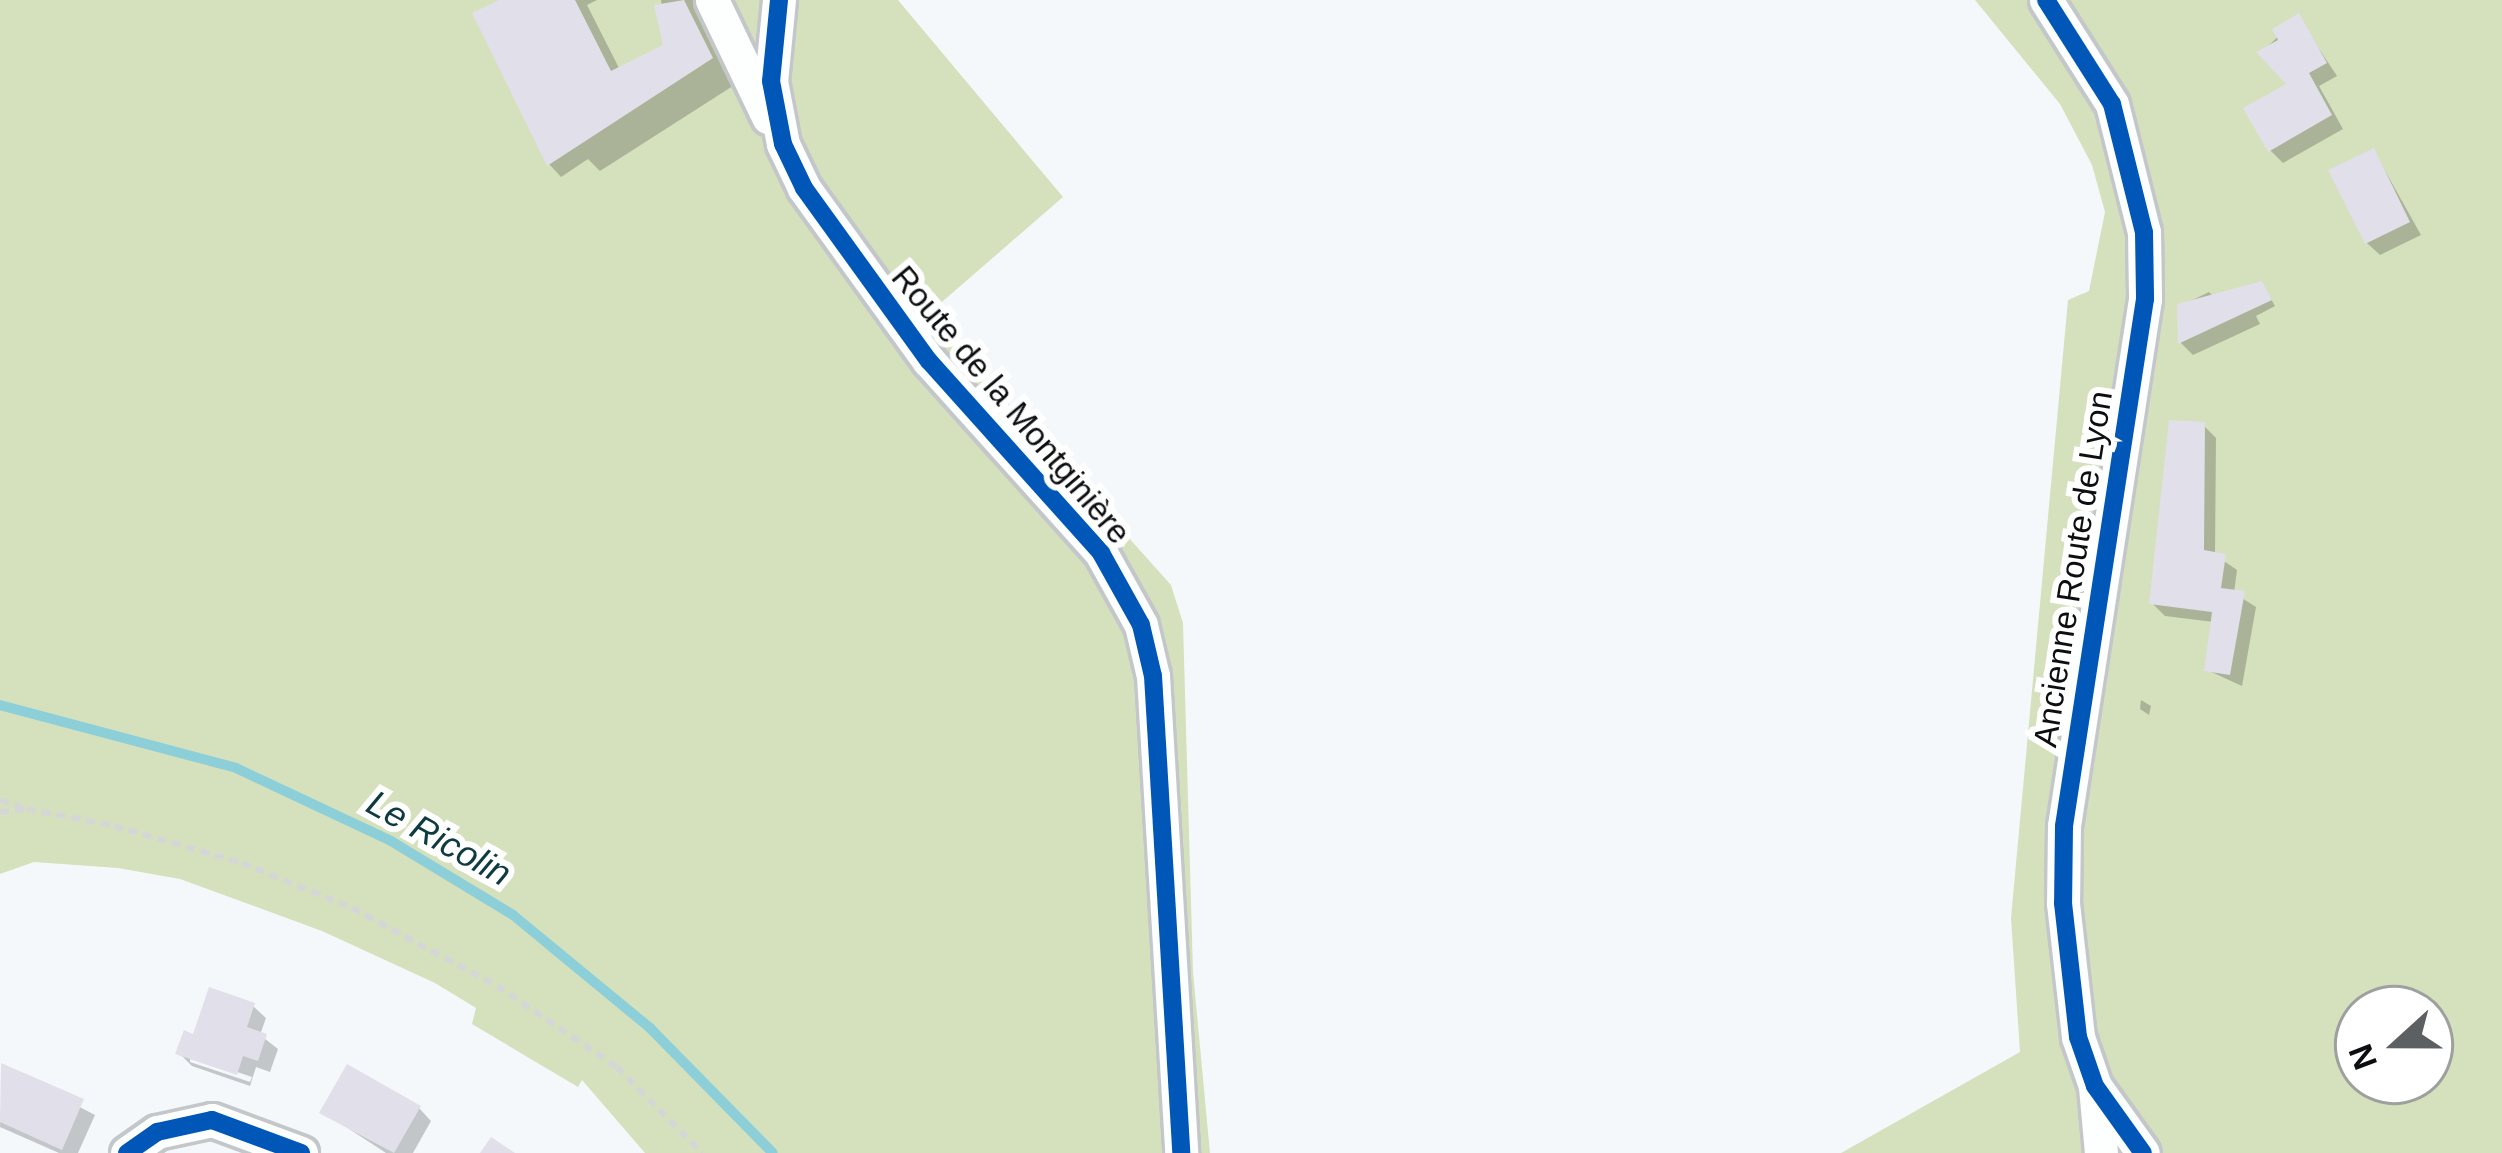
<!DOCTYPE html>
<meta charset="utf-8">
<style>
body{margin:0}
#map{position:relative;width:2502px;height:1153px;overflow:hidden;background:#f4f8fb;font-family:Helvetica,sans-serif}
div>[style]{position:absolute}
.green>*{inset:0;background:#d5e0bd}
.shadow>*{inset:0;background:#0003}
.stream>*{height:10px;margin:-5px;padding:0 5px;transform-origin:5px;border-radius:5px;background:#8ccfd9}
.building>*{inset:0;background:#e1dfe9}
.path>*{height:6px;margin-top:-3px;transform-origin:0;background:repeating-linear-gradient(90deg,#d5d7d7 0 9px,transparent 0 15px)}
.roads{filter:drop-shadow(3px 0 #c4c7ca) drop-shadow(-3px 0 #c4c7ca) drop-shadow(0 3px #c4c7ca) drop-shadow(0 -3px #c4c7ca)}
.minor>*{height:33px;margin:-16.5px;padding:0 16.5px;transform-origin:16.5px;border-radius:16.5px;background:#fdfefe}
.cycleway>*{height:18px;margin:-9px;padding:0 9px;transform-origin:9px;border-radius:9px;background:#0057b8}
span{translate:-50% -50%;white-space:nowrap;text-align:center;line-height:1.15;-webkit-text-stroke:12px #fff;paint-order:stroke}
.street-label{font-size:33px;color:#0c0e10}
.water-label{font-size:36px;color:#0e3b41;font-style:italic}
.north{position:absolute;left:2334px;top:985px;width:120px;height:120px;box-sizing:border-box;background:#fff;border:3px solid #9e9f9f;border-radius:50%;rotate:249deg;font-size:33px;font-weight:700;line-height:48px;text-align:center;color:#0c0e10}
.north::after{content:'';display:block;margin:auto;width:42px;height:54px;background:#5d6062;clip-path:polygon(50% 0,100% 100%,50% 72%,0 100%)}
</style>
<div id="map">
<div class="green">
<i style="clip-path:polygon(0 0,898px 0,1063px 197px,928px 314px,1171px 585px,1183px 623px,1193px 972px,1210px 1153px,645px 1153px,582px 1080px,578px 1087px,472px 1024px,476px 1008px,435px 983px,322px 931px,180px 879px,118px 868px,34px 862px,0 874px)"></i>
<i style="clip-path:polygon(evenodd,1975px 0,2502px 0,2502px 1153px,1841px 1153px,2020px 1052px,2011px 918px,2068px 300px,2089px 291px,2105px 212px,2092px 165px,2060px 104px,1975px 0,2358px 1009px,2430px 1009px,2430px 1081px,2358px 1081px,2358px 1009px)"></i>
</div>
<div class="shadow">
<i style="clip-path:polygon(506px 0,597px 0,587px 5px,620px 70px,666px 46px,661px 0,693px 0,736px 84px,600px 171px,588px 159px,561px 177px,549px 164px)"></i>
<i style="clip-path:polygon(2298px 17px,2337px 76px,2319px 86px,2343px 129px,2283px 163px,2270px 150px,2290px 85px,2261px 53px)"></i>
<i style="clip-path:polygon(2374px 151px,2421px 235px,2380px 255px,2367px 243px)"></i>
<i style="clip-path:polygon(2266px 290px,2275px 306px,2256px 316px,2260px 324px,2193px 355px,2181px 343px,2180px 306px,2209px 292px,2216px 299px)"></i>
<i style="clip-path:polygon(2203px 425px,2216px 438px,2215px 555px,2237px 570px,2234px 593px,2256px 607px,2242px 686px,2207px 670px,2214px 622px,2165px 616px,2152px 603px)"></i>
<i style="clip-path:polygon(2141px 700px,2151px 706px,2149px 715px,2140px 709px)"></i>
<i style="clip-path:polygon(evenodd,253px 1006px,266px 1018px,260px 1035px,278px 1049px,270px 1072px,256px 1067px,250px 1086px,192px 1066px,179px 1053px,253px 1006px,190px 1056px,252px 1077px,250px 1082px,190px 1062px,190px 1056px)"></i>
<i style="clip-path:polygon(3px 1067px,95px 1115px,78px 1153px,59px 1153px,0 1127px)"></i>
<i style="clip-path:polygon(419px 1108px,431px 1121px,413px 1153px,386px 1153px,323px 1112px)"></i>
</div>
<div class="stream">
<i style="left:0;top:705px;width:244px;rotate:14.9deg"></i>
<i style="left:236px;top:768px;width:171px;rotate:25.2deg"></i>
<i style="left:391px;top:841px;width:143px;rotate:31.2deg"></i>
<i style="left:513px;top:915px;width:178px;rotate:39.5deg"></i>
<i style="left:650px;top:1028px;width:175px;rotate:45.5deg"></i>
</div>
<div class="building">
<i style="clip-path:polygon(499px 0,575px 0,611px 71px,663px 45px,654px 5px,684px 0,713px 58px,547px 166px,472px 13px)"></i>
<i style="clip-path:polygon(2299px 13px,2327px 63px,2309px 73px,2332px 115px,2268px 152px,2243px 108px,2286px 84px,2256px 52px,2278px 40px,2272px 29px)"></i>
<i style="clip-path:polygon(2374px 148px,2410px 222px,2365px 244px,2328px 170px)"></i>
<i style="clip-path:polygon(2262px 281px,2272px 300px,2178px 344px,2177px 304px)"></i>
<i style="clip-path:polygon(2169px 420px,2205px 422px,2204px 550px,2226px 554px,2221px 588px,2245px 591px,2230px 675px,2204px 671px,2212px 612px,2149px 604px)"></i>
<i style="clip-path:polygon(209px 987px,255px 1003px,247px 1027px,267px 1034px,258px 1061px,243px 1056px,237px 1075px,175px 1054px,184px 1030px,193px 1034px)"></i>
<i style="clip-path:polygon(1px 1063px,84px 1099px,62px 1150px,0 1122px)"></i>
<i style="clip-path:polygon(347px 1064px,421px 1106px,394px 1153px,319px 1113px)"></i>
<i style="clip-path:polygon(491px 1137px,515px 1153px,480px 1153px)"></i>
</div>
<div class="path">
<i style="left:0;top:800px;width:26px;rotate:18deg"></i>
<i style="left:0;top:812px;width:27px;rotate:-6deg"></i>
<i style="left:27px;top:809px;width:89px;rotate:11.1deg"></i>
<i style="left:114px;top:826px;width:133px;rotate:16.1deg"></i>
<i style="left:242px;top:863px;width:119px;rotate:22.2deg"></i>
<i style="left:352px;top:908px;width:165px;rotate:28.3deg"></i>
<i style="left:497px;top:986px;width:145px;rotate:34deg"></i>
<i style="left:617px;top:1067px;width:121px;rotate:45.3deg"></i>
</div>
<div class="roads">
<div class="minor">
<i style="left:712px;top:0;width:130px;rotate:64.4deg"></i>
<i style="left:779px;top:0;width:81px;rotate:95.6deg"></i>
<i style="left:771px;top:81px;width:64px;rotate:79.2deg"></i>
<i style="left:783px;top:144px;width:49px;rotate:64.5deg"></i>
<i style="left:804px;top:188px;width:213px;rotate:54.2deg"></i>
<i style="left:929px;top:361px;width:258px;rotate:48.1deg"></i>
<i style="left:1101px;top:553px;width:82px;rotate:60.9deg"></i>
<i style="left:1141px;top:625px;width:52px;rotate:76.8deg"></i>
<i style="left:1153px;top:676px;width:478px;rotate:86.6deg"></i>
<i style="left:2046px;top:0;width:123px;rotate:57.6deg"></i>
<i style="left:2112px;top:104px;width:132px;rotate:76deg"></i>
<i style="left:2144px;top:232px;width:67px;rotate:89.1deg"></i>
<i style="left:2145px;top:299px;width:533px;rotate:98.74deg"></i>
<i style="left:2064px;top:826px;width:77px;rotate:90.7deg"></i>
<i style="left:2063px;top:903px;width:135px;rotate:83.6deg"></i>
<i style="left:2078px;top:1037px;width:52px;rotate:70.9deg"></i>
<i style="left:2095px;top:1086px;width:82px;rotate:54.4deg"></i>
<i style="left:2095px;top:1087px;width:66px;rotate:84.8deg"></i>
<i style="left:127px;top:1153px;width:37px;rotate:-35deg"></i>
<i style="left:157px;top:1132px;width:56px;rotate:-12.3deg"></i>
<i style="left:212px;top:1120px;width:95px;rotate:20.3deg"></i>
</div>
</div>
<div class="cycleway">
<i style="left:779px;top:0;width:81px;rotate:95.6deg"></i>
<i style="left:771px;top:81px;width:64px;rotate:79.2deg"></i>
<i style="left:783px;top:144px;width:49px;rotate:64.5deg"></i>
<i style="left:804px;top:188px;width:213px;rotate:54.2deg"></i>
<i style="left:929px;top:361px;width:258px;rotate:48.1deg"></i>
<i style="left:1101px;top:553px;width:82px;rotate:60.9deg"></i>
<i style="left:1141px;top:625px;width:52px;rotate:76.8deg"></i>
<i style="left:1153px;top:676px;width:478px;rotate:86.6deg"></i>
<i style="left:2046px;top:0;width:123px;rotate:57.6deg"></i>
<i style="left:2112px;top:104px;width:132px;rotate:76deg"></i>
<i style="left:2144px;top:232px;width:67px;rotate:89.1deg"></i>
<i style="left:2145px;top:299px;width:533px;rotate:98.74deg"></i>
<i style="left:2064px;top:826px;width:77px;rotate:90.7deg"></i>
<i style="left:2063px;top:903px;width:135px;rotate:83.6deg"></i>
<i style="left:2078px;top:1037px;width:52px;rotate:70.9deg"></i>
<i style="left:2095px;top:1086px;width:82px;rotate:54.4deg"></i>
<i style="left:127px;top:1153px;width:37px;rotate:-35deg"></i>
<i style="left:157px;top:1132px;width:56px;rotate:-12.3deg"></i>
<i style="left:212px;top:1120px;width:95px;rotate:20.3deg"></i>
</div>
<div class="street-label">
<span style="left:1011px;top:405px;rotate:50deg">Route de la Montginière</span>
<span style="left:2073px;top:569px;rotate:-81deg">Ancienne Route de Lyon</span>
</div>
<div class="water-label">
<span style="left:439px;top:838px;rotate:29deg">Le Ricolin</span>
</div>
<div class="north">N</div>
</div>
